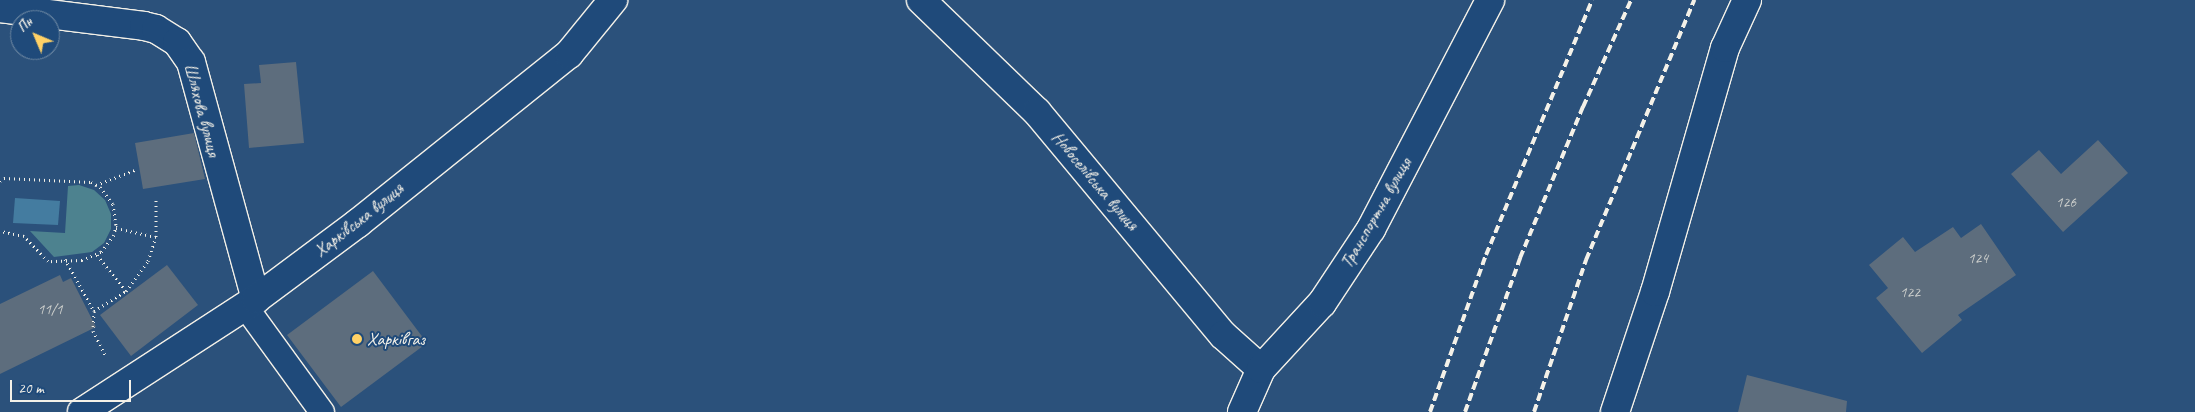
<!DOCTYPE html>
<meta charset="utf-8">
<style>
body{margin:0}
#map{position:relative;width:2195px;height:412px;overflow:hidden;background:#2b517b;font-family:Caveat,sans-serif}
div>[style]{position:absolute}
.green>*{inset:0;background:#4d828f}
.water>*{inset:0;background:#447ca0}
.building>*{inset:0;background:#5d6d7d}
.path>*{height:3px;margin-top:-1.5px;transform-origin:0;background:repeating-linear-gradient(90deg,#f4f1e8 0 1px,transparent 0 5px)}
.roads{filter:drop-shadow(1px 0 #f4f1e8) drop-shadow(-1px 0 #f4f1e8) drop-shadow(0 1px #f4f1e8) drop-shadow(0 -1px #f4f1e8)}
.lane>*{height:24px;margin:-12px;padding:0 12px;transform-origin:12px;border-radius:12px;background:#1f4a7a}
.street>*{height:28px;margin:-14px;padding:0 14px;transform-origin:14px;border-radius:14px;background:#1f4a7a}
.rail>*{height:4px;margin-top:-2px;transform-origin:0;background:repeating-linear-gradient(90deg,#f4f1e8 0 8px,transparent 0 12px)}
.dots>*{width:14px;height:14px;translate:-50% -50%;box-sizing:border-box;border:2px solid #1f4a7a;border-radius:50%}
span{translate:-50% -50%;white-space:nowrap;text-align:center;line-height:1.15;-webkit-text-stroke:4px #1f4a7a;paint-order:stroke}
.number-label{font-size:15px;color:#ced0cd}
.number-label span{-webkit-text-stroke-width:0}
.street-label{font-size:18px;color:#f4f1e8}
.poi-label{font-size:18px;color:#f4f1e8}
.left{translate:0 -50%;text-align:left}
.north{position:absolute;left:10px;top:10px;width:50px;height:50px;box-sizing:border-box;background:#1f4a7a;border:1px solid #748da6;border-radius:50%;rotate:315deg;font-size:14px;font-weight:700;line-height:20px;text-align:center;color:#f4f1e8}
.north::after{content:'';display:block;margin:auto;width:18px;height:22px;background:#ffd166;clip-path:polygon(50% 0,100% 100%,50% 72%,0 100%)}
.scale{position:absolute;left:10px;top:380px;width:121px;height:22px;box-sizing:border-box;border:2px solid #f4f1e8;border-top:0;padding-left:6px;font-size:15px;line-height:18px;white-space:nowrap;color:#f4f1e8;-webkit-text-stroke:4px #1f4a7a;paint-order:stroke}
</style>
<div id="map">
<div class="green">
<i style="clip-path:polygon(79px 185px,94px 190px,105px 200px,111px 214px,111px 229px,104px 243px,92px 252px,54px 257px,30px 231px,65px 233px,68px 186px)"></i>
</div>
<div class="water">
<i style="clip-path:polygon(15px 198px,60px 201px,58px 225px,13px 223px)"></i>
</div>
<div class="building">
<i style="clip-path:polygon(296px 62px,304px 143px,249px 148px,244px 84px,261px 83px,259px 65px)"></i>
<i style="clip-path:polygon(194px 133px,205px 179px,143px 189px,135px 143px)"></i>
<i style="clip-path:polygon(2098px 140px,2128px 173px,2063px 232px,2011px 174px,2039px 150px,2061px 174px)"></i>
<i style="clip-path:polygon(1981px 224px,2016px 275px,1958px 315px,1962px 320px,1922px 353px,1876px 298px,1888px 288px,1869px 265px,1903px 237px,1915px 252px,1953px 227px,1961px 238px)"></i>
<i style="clip-path:polygon(167px 265px,198px 305px,131px 356px,100px 315px)"></i>
<i style="clip-path:polygon(373px 271px,427px 343px,341px 407px,287px 335px)"></i>
<i style="clip-path:polygon(60px 275px,63px 282px,71px 278px,96px 327px,0 374px,0 304px)"></i>
<i style="clip-path:polygon(1747px 375px,1847px 401px,1846px 412px,1738px 412px)"></i>
</div>
<div class="path">
<i style="left:0;top:181px;width:5px;rotate:-37deg"></i>
<i style="left:4px;top:178px;width:87px;rotate:2.6deg"></i>
<i style="left:91px;top:182px;width:10px;rotate:29deg"></i>
<i style="left:100px;top:187px;width:21px;rotate:53deg"></i>
<i style="left:113px;top:204px;width:21px;rotate:82deg"></i>
<i style="left:116px;top:225px;width:10px;rotate:101deg"></i>
<i style="left:114px;top:235px;width:21px;rotate:127deg"></i>
<i style="left:101px;top:252px;width:21px;rotate:157deg"></i>
<i style="left:82px;top:260px;width:34px;rotate:178deg"></i>
<i style="left:48px;top:261px;width:35px;rotate:-134deg"></i>
<i style="left:24px;top:236px;width:25px;rotate:-168deg"></i>
<i style="left:96px;top:185px;width:42px;rotate:-21deg"></i>
<i style="left:116px;top:228px;width:41px;rotate:12.7deg"></i>
<i style="left:97px;top:255px;width:46px;rotate:51.1deg"></i>
<i style="left:65px;top:259px;width:60px;rotate:60.9deg"></i>
<i style="left:94px;top:311px;width:20px;rotate:93deg"></i>
<i style="left:93px;top:331px;width:27px;rotate:63deg"></i>
<i style="left:94px;top:311px;width:38px;rotate:-32deg"></i>
<i style="left:126px;top:291px;width:37px;rotate:-54deg"></i>
<i style="left:148px;top:261px;width:25px;rotate:-72deg"></i>
<i style="left:156px;top:237px;width:37px;rotate:-90deg"></i>
</div>
<div class="roads">
<div class="lane">
<i style="left:245px;top:306px;width:131px;rotate:54deg"></i>
</div>
<div class="street">
<i style="left:921px;top:0;width:161px;rotate:44deg"></i>
<i style="left:1037px;top:112px;width:290px;rotate:50.2deg"></i>
<i style="left:1223px;top:335px;width:51px;rotate:41.8deg"></i>
<i style="left:0;top:8px;width:145px;rotate:7.1deg"></i>
<i style="left:144px;top:26px;width:12px;rotate:14deg"></i>
<i style="left:156px;top:29px;width:25px;rotate:32deg"></i>
<i style="left:177px;top:42px;width:24px;rotate:55deg"></i>
<i style="left:191px;top:62px;width:246px;rotate:74.7deg"></i>
<i style="left:82px;top:412px;width:207px;rotate:-33deg"></i>
<i style="left:256px;top:299px;width:127px;rotate:-36.7deg"></i>
<i style="left:358px;top:223px;width:270px;rotate:-38.7deg"></i>
<i style="left:569px;top:54px;width:70px;rotate:-50.8deg"></i>
<i style="left:1242px;top:412px;width:47px;rotate:-66.2deg"></i>
<i style="left:1261px;top:369px;width:90px;rotate:-47.3deg"></i>
<i style="left:1322px;top:303px;width:89px;rotate:-56.5deg"></i>
<i style="left:1371px;top:229px;width:258px;rotate:-62.5deg"></i>
<i style="left:1615px;top:412px;width:126px;rotate:-71.6deg"></i>
<i style="left:1655px;top:292px;width:254px;rotate:-74deg"></i>
<i style="left:1725px;top:48px;width:53px;rotate:-65.4deg"></i>
</div>
</div>
<div class="rail">
<i style="left:1430px;top:412px;width:167px;rotate:-70.4deg"></i>
<i style="left:1486px;top:255px;width:276px;rotate:-67.4deg"></i>
<i style="left:1465px;top:412px;width:164px;rotate:-70.3deg"></i>
<i style="left:1520px;top:258px;width:164px;rotate:-67.4deg"></i>
<i style="left:1583px;top:107px;width:117px;rotate:-65.8deg"></i>
<i style="left:1534px;top:412px;width:161px;rotate:-71.1deg"></i>
<i style="left:1586px;top:260px;width:282px;rotate:-67.4deg"></i>
</div>
<div class="dots">
<i style="left:357px;top:339px;background:#ffd166"></i>
</div>
<div class="number-label">
<span style="left:2066px;top:203px">126</span>
<span style="left:1978px;top:259px">124</span>
<span style="left:1910px;top:293px">122</span>
<span style="left:50px;top:310px">11/1</span>
</div>
<div class="street-label">
<span style="left:202px;top:110px;rotate:75deg">Шляхова вулиця</span>
<span style="left:1095px;top:181px;rotate:50deg">Новоселівська вулиця</span>
<span style="left:1376px;top:213px;rotate:-60deg">Транспортна вулиця</span>
<span style="left:359px;top:220px;rotate:-38deg">Харківська вулиця</span>
</div>
<div class="poi-label">
<span class="left" style="left:367px;top:339px">Харківгаз</span>
</div>
<div class="north">Пн</div>
<div class="scale">20 m</div>
</div>
